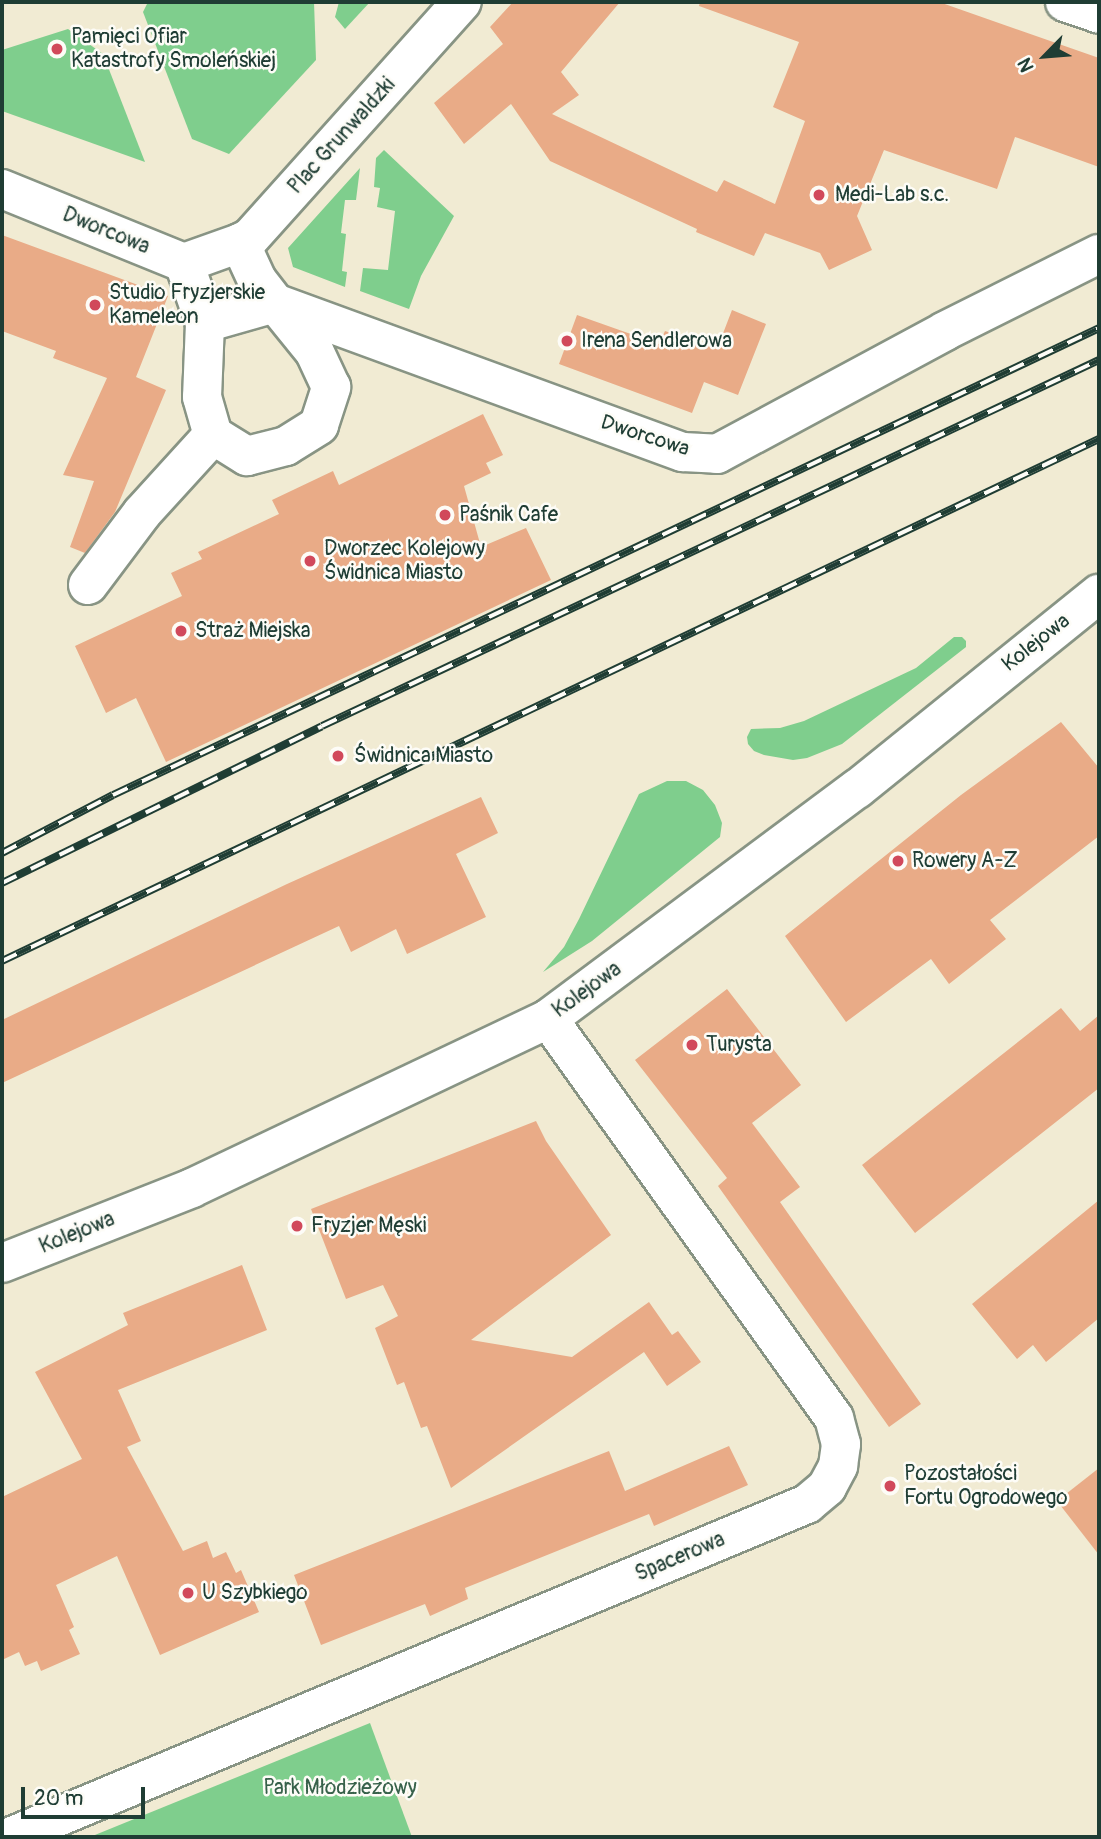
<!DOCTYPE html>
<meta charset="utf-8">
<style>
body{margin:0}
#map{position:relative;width:1101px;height:1839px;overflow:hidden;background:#f1ebd3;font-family:Pangolin,sans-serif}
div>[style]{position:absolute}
.green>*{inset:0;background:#7fce8d}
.building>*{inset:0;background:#e9ab87}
.roads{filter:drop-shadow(2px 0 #889484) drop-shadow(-2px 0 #889484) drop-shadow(0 2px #889484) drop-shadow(0 -2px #889484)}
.minor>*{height:38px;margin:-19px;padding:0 19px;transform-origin:19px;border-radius:19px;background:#fff}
.major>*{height:38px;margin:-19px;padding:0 19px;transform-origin:19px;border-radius:19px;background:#fff}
.rail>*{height:8px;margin-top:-4px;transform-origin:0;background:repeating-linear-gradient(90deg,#fdfcf7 0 16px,#1f3d34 0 32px);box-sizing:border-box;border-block:2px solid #1f3d34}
.dots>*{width:19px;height:19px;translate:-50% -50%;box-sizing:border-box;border:4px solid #fdfcf7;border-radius:50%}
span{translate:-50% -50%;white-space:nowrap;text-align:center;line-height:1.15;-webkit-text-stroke:5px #fdfcf7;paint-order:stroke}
.poi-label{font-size:21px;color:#1f3d34}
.left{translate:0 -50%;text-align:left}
.street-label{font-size:21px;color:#1f3d34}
.park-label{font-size:21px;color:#37614a}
.frame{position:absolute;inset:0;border:4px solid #1f3d34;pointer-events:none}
.north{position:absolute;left:1010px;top:21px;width:70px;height:70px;-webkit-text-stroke:5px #fdfcf7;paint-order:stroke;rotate:245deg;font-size:19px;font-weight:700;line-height:28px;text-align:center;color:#1f3d34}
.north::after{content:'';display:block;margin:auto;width:24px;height:32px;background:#1f3d34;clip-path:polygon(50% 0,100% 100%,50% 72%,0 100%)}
.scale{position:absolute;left:21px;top:1787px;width:124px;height:32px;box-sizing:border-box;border:4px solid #1f3d34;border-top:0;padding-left:9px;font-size:21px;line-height:24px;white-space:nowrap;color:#1f3d34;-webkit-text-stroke:5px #fdfcf7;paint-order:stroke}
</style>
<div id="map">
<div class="green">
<i style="clip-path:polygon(148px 2px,314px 2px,316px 60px,229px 154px,192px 139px,143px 12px)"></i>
<i style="clip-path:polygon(339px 2px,370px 2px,345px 29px,335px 17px)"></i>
<i style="clip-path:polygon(68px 29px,103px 54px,145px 162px,2px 111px,2px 50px)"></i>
<i style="clip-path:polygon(384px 150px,454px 216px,421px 276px,409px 309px,360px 291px,363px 268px,388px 270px,395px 211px,377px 207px,380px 188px,374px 187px,376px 158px)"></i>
<i style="clip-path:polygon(360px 168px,356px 200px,345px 200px,341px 233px,346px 234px,342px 271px,347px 272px,345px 287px,293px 267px,288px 248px)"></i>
<i style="clip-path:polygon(954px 637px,962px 637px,966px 641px,966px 647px,842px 744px,807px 758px,793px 760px,764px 755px,754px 751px,748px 744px,747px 737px,751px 729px,780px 728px,804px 721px,916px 668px)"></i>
<i style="clip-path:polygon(667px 781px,686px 781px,703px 790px,715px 805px,722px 823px,720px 837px,592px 941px,543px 972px,564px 947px,579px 919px,639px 794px)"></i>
<i style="clip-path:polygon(370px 1723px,412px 1837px,90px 1837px)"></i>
</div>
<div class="building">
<i style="clip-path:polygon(513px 2px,620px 2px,561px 72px,579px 95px,552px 114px,717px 192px,724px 180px,775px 204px,805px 121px,773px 107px,799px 42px,699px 6px,700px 2px,939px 2px,1099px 58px,1099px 167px,1015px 137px,997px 189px,884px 150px,857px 216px,872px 250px,829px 270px,820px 253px,765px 233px,754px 256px,696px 232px,697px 229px,550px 161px,511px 104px,464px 144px,434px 103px,503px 44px,490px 27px)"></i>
<i style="clip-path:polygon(2px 235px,168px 296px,136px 377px,166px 390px,115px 512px,85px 553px,70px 547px,94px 481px,63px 475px,107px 378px,53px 358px,56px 351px,2px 331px)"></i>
<i style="clip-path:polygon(732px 310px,766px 324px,738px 395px,704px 382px,692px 413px,559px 364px,577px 315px,659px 344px,665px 331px,717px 349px)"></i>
<i style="clip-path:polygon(483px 414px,503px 455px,486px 463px,491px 473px,464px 486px,481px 547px,526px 528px,551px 580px,166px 762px,136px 698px,106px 713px,75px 646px,182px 596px,171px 573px,202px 559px,198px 552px,279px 514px,272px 500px,333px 471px,339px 485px)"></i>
<i style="clip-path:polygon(1061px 722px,1099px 768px,1099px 836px,990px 920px,1006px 939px,949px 984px,931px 959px,846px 1022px,785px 936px,961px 795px)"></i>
<i style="clip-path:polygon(481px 797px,498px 833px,456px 854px,486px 917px,407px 954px,396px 929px,351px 952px,339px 926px,2px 1083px,2px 1020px,287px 884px)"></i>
<i style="clip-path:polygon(727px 989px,801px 1085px,752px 1123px,800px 1187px,780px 1202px,921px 1404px,889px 1427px,718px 1186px,727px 1178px,635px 1060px)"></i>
<i style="clip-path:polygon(1061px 1008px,1080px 1031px,1099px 1015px,1099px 1088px,915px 1233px,862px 1165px)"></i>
<i style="clip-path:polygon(536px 1121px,546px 1141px,611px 1235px,471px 1340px,572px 1357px,649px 1302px,672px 1335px,678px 1331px,701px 1362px,667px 1386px,644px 1352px,451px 1488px,427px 1426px,421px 1428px,404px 1382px,397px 1385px,375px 1328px,398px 1316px,383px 1285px,346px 1299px,311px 1209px)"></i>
<i style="clip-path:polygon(1099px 1200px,1099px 1318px,1046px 1362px,1033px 1345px,1017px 1359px,972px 1304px)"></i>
<i style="clip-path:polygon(242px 1265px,267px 1330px,118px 1390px,141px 1441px,127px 1447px,183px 1551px,207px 1541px,213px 1558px,226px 1552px,236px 1573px,241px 1570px,259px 1612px,160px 1655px,117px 1556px,56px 1585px,74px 1627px,69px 1630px,80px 1654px,41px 1671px,37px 1661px,25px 1666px,19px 1652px,2px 1660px,2px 1497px,82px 1459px,35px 1372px,128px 1325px,123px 1313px)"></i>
<i style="clip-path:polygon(729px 1446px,748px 1485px,654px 1526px,649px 1514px,465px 1588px,468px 1599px,430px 1616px,425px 1604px,321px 1645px,294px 1575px,609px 1451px,625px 1491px)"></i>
<i style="clip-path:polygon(1099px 1468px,1099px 1555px,1057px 1501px)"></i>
</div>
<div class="roads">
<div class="minor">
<i style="left:2px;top:189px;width:196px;rotate:22.1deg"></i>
<i style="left:184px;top:263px;width:59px;rotate:-19.7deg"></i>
<i style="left:240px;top:243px;width:11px;rotate:-27deg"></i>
<i style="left:250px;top:238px;width:317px;rotate:-48.1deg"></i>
<i style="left:240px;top:243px;width:41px;rotate:65.3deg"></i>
<i style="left:257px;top:280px;width:29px;rotate:52deg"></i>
<i style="left:275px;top:303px;width:434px;rotate:20.1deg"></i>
<i style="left:683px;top:452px;width:34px;rotate:3deg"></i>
<i style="left:717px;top:454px;width:259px;rotate:-28.3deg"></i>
<i style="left:945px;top:331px;width:172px;rotate:-26.6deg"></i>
<i style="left:184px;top:263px;width:64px;rotate:70.7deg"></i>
<i style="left:205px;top:323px;width:74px;rotate:92.3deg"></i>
<i style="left:202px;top:397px;width:40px;rotate:74deg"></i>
<i style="left:213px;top:435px;width:40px;rotate:32deg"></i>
<i style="left:247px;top:456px;width:40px;rotate:-14.4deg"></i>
<i style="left:286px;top:446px;width:39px;rotate:-32deg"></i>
<i style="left:319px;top:425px;width:40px;rotate:-72deg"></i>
<i style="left:331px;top:387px;width:40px;rotate:-115deg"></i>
<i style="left:314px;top:351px;width:62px;rotate:-129.1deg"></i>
<i style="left:275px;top:303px;width:73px;rotate:164.1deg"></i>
<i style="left:88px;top:585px;width:90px;rotate:-53.1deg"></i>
<i style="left:142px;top:513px;width:105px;rotate:-47.7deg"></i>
<i style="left:2px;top:1263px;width:204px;rotate:-21.5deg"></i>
<i style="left:192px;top:1188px;width:394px;rotate:-25.4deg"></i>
<i style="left:548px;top:1019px;width:385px;rotate:-36.7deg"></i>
<i style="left:857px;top:789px;width:311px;rotate:-38.9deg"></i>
<i style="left:10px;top:1837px;width:864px;rotate:-22.68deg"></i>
<i style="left:807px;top:1504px;width:26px;rotate:-40deg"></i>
<i style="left:827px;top:1487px;width:24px;rotate:-62deg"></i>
<i style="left:838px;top:1466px;width:22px;rotate:-82deg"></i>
<i style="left:841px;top:1444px;width:27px;rotate:-105deg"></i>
<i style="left:834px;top:1418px;width:491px;rotate:-125.6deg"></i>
</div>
<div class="major">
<i style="left:1065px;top:2px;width:36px;rotate:19deg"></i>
</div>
</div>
<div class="rail">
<i style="left:2px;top:853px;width:125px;rotate:-27.6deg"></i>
<i style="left:113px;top:795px;width:1091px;rotate:-25.34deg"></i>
<i style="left:2px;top:883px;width:356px;rotate:-26.1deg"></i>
<i style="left:322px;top:726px;width:859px;rotate:-25.22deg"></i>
<i style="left:2px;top:961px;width:1215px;rotate:-25.45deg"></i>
</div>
<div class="dots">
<i style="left:57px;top:49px;background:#d1495b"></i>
<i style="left:819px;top:195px;background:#d1495b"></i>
<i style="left:95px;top:305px;background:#d1495b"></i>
<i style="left:567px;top:341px;background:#d1495b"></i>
<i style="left:445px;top:515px;background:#d1495b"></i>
<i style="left:310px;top:561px;background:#d1495b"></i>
<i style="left:181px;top:631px;background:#d1495b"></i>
<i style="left:338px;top:756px;background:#d1495b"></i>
<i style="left:898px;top:861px;background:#d1495b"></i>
<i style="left:692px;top:1045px;background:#d1495b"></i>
<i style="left:297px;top:1226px;background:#d1495b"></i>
<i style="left:890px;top:1486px;background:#d1495b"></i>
<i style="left:188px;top:1593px;background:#d1495b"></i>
</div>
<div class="poi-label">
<span class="left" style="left:71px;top:49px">Pamięci Ofiar<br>Katastrofy Smoleńskiej</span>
<span class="left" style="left:835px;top:195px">Medi-Lab s.c.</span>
<span class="left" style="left:109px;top:305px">Studio Fryzjerskie<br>Kameleon</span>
<span class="left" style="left:581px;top:341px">Irena Sendlerowa</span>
<span class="left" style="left:459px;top:515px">Paśnik Cafe</span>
<span class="left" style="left:324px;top:561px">Dworzec Kolejowy<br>Świdnica Miasto</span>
<span class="left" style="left:195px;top:631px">Straż Miejska</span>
<span class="left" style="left:354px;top:756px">Świdnica Miasto</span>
<span class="left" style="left:912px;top:861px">Rowery A-Z</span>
<span class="left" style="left:706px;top:1045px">Turysta</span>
<span class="left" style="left:311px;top:1226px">Fryzjer Męski</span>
<span class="left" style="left:904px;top:1486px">Pozostałości<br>Fortu Ogrodowego</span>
<span class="left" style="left:202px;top:1593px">U Szybkiego</span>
</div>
<div class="street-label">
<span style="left:342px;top:136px;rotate:-48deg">Plac Grunwaldzki</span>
<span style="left:106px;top:231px;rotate:22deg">Dworcowa</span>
<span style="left:645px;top:436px;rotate:18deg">Dworcowa</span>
<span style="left:1036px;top:643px;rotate:-38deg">Kolejowa</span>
<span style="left:587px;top:990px;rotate:-36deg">Kolejowa</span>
<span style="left:77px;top:1233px;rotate:-22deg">Kolejowa</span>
<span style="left:680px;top:1557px;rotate:-23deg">Spacerowa</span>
</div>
<div class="park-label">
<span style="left:340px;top:1788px">Park Młodzieżowy</span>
</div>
<div class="frame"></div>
<div class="north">N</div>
<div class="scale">20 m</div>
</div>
